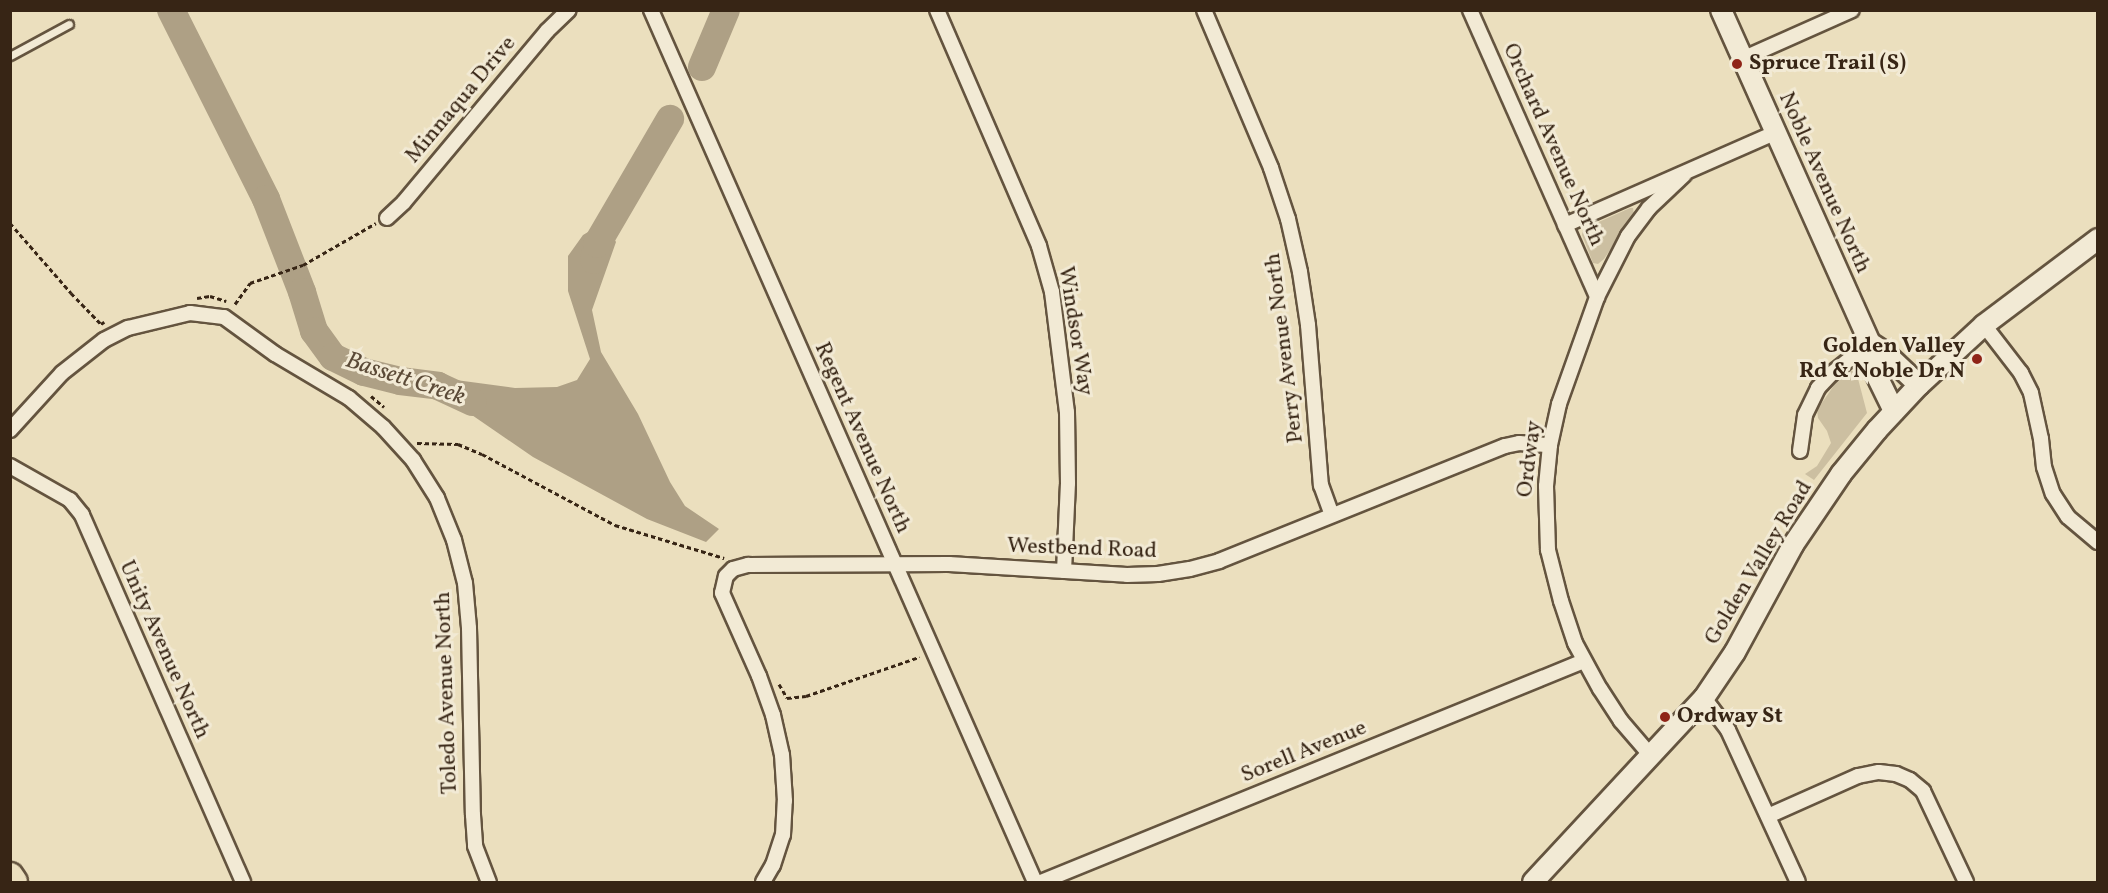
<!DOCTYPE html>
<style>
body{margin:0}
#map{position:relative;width:2108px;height:893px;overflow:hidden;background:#ebdfbe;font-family:Vollkorn,serif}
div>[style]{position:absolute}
.green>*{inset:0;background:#ccbfa1}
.water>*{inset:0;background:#aea085}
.river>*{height:28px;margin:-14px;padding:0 14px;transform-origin:14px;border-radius:14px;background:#aea085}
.path>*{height:3px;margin-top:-1.5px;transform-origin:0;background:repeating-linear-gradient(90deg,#372515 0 4.5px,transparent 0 7.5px)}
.roads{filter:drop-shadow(2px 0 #64543f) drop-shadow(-2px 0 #64543f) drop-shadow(0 2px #64543f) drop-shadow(0 -2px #64543f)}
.lane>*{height:7px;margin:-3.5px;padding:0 3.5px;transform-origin:3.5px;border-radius:3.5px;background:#f2ead5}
.street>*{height:14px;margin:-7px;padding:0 7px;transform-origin:7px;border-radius:7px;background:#f2ead5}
.secondary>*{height:20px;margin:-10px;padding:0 10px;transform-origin:10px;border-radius:10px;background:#f2ead5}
.highway>*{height:26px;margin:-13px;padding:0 13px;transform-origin:13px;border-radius:13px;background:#ebdfbe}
.dots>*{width:16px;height:16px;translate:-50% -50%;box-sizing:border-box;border:3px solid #f2ead5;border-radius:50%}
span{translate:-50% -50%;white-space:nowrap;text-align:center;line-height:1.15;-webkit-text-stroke:6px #f2ead5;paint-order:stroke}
.poi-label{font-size:22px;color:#372515;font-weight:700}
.left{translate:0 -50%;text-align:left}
.right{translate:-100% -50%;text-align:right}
.street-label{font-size:22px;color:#372515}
.water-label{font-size:24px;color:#5b4a37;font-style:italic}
.frame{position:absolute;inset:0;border:12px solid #372515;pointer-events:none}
</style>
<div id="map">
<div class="green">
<i style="clip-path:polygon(1630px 208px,1633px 208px,1634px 214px,1604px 259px,1598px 264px,1593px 263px,1582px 235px,1583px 229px)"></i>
<i style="clip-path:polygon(1849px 371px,1856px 371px,1867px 413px,1814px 480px,1805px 474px,1817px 466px,1831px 443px,1827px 431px,1818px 418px,1817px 410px,1837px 381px)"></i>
</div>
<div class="water">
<i style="clip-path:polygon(605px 222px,616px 242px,592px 310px,601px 352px,638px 414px,670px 482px,685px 506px,719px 529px,706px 542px,647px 519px,533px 457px,437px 391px,441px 378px,515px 388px,557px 387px,577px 380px,590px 359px,568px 291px,568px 256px,583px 235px)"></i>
</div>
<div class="river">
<i style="left:171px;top:10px;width:212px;rotate:63.3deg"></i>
<i style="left:266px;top:199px;width:100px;rotate:68.8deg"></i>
<i style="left:302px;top:292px;width:41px;rotate:72.9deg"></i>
<i style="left:314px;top:331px;width:32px;rotate:54deg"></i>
<i style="left:333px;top:357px;width:34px;rotate:26deg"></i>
<i style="left:364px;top:372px;width:37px;rotate:14deg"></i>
<i style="left:400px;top:381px;width:38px;rotate:7deg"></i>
<i style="left:438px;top:386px;width:38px;rotate:25deg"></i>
<i style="left:702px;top:67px;width:62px;rotate:-67.2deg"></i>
<i style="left:594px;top:260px;width:16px;rotate:-79deg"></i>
<i style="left:597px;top:244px;width:145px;rotate:-59.7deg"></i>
</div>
<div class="path">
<i style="left:10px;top:223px;width:93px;rotate:48.9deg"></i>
<i style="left:71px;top:293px;width:43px;rotate:45.9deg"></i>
<i style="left:101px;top:324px;width:4px;rotate:-34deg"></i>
<i style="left:197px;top:298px;width:13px;rotate:-9deg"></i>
<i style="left:210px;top:296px;width:17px;rotate:17deg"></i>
<i style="left:235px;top:304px;width:26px;rotate:-54deg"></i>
<i style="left:250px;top:283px;width:56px;rotate:-18.8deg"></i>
<i style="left:303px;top:265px;width:84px;rotate:-29.9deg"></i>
<i style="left:371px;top:396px;width:17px;rotate:40deg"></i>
<i style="left:417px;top:443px;width:41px;rotate:1.4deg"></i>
<i style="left:458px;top:444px;width:26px;rotate:23deg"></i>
<i style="left:482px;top:454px;width:151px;rotate:28.1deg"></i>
<i style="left:615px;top:525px;width:114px;rotate:16.8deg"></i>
<i style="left:779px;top:684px;width:16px;rotate:60deg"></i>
<i style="left:787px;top:698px;width:19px;rotate:-6deg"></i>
<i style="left:806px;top:696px;width:120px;rotate:-19deg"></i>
</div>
<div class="roads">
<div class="lane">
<i style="left:10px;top:56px;width:67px;rotate:-28.5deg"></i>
</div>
<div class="street">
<i style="left:651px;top:10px;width:953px;rotate:66.23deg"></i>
<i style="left:937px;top:10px;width:257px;rotate:66.6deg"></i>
<i style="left:1039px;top:246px;width:48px;rotate:74.2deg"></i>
<i style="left:1052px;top:292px;width:121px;rotate:82.9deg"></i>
<i style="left:1067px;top:412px;width:71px;rotate:89.2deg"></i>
<i style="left:1068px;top:483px;width:88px;rotate:92.6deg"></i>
<i style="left:1204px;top:10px;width:172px;rotate:67deg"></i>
<i style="left:1271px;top:168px;width:54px;rotate:71.6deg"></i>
<i style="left:1288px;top:219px;width:54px;rotate:77.2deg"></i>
<i style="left:1300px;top:272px;width:54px;rotate:81.4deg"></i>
<i style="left:1308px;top:325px;width:161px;rotate:85.4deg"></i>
<i style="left:1321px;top:485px;width:32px;rotate:70deg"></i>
<i style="left:1470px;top:10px;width:314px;rotate:66.1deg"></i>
<i style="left:1742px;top:59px;width:120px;rotate:-24deg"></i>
<i style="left:387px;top:218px;width:23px;rotate:-43deg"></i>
<i style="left:404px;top:202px;width:223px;rotate:-50.1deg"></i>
<i style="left:547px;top:31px;width:30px;rotate:-44deg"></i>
<i style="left:1565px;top:225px;width:229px;rotate:-23.7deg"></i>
<i style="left:1984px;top:325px;width:61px;rotate:52.4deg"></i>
<i style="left:2021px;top:373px;width:22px;rotate:63deg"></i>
<i style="left:2031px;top:393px;width:47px;rotate:77.7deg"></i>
<i style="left:2041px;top:439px;width:28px;rotate:84deg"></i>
<i style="left:2044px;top:467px;width:28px;rotate:72deg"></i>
<i style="left:2053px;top:494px;width:27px;rotate:57deg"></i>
<i style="left:2068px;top:517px;width:39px;rotate:40deg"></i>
<i style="left:10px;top:430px;width:77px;rotate:-47.6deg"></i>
<i style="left:62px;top:373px;width:53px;rotate:-38.2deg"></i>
<i style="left:104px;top:340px;width:27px;rotate:-27deg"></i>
<i style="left:128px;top:328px;width:64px;rotate:-13.6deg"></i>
<i style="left:190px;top:313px;width:34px;rotate:7deg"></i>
<i style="left:224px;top:317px;width:63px;rotate:36deg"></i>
<i style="left:275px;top:354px;width:86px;rotate:30.7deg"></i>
<i style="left:349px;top:398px;width:45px;rotate:40.5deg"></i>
<i style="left:383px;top:427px;width:45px;rotate:47.7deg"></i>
<i style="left:413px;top:460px;width:45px;rotate:57.7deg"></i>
<i style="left:437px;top:498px;width:45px;rotate:68deg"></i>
<i style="left:454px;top:540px;width:44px;rotate:75.7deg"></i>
<i style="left:465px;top:583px;width:45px;rotate:84.9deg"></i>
<i style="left:469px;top:628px;width:187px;rotate:88.8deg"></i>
<i style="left:473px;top:815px;width:31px;rotate:86deg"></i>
<i style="left:475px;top:846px;width:39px;rotate:69deg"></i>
<i style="left:1800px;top:451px;width:36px;rotate:-82deg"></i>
<i style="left:1805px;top:415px;width:30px;rotate:-64deg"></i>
<i style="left:1818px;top:388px;width:19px;rotate:-47deg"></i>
<i style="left:1831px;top:374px;width:50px;rotate:-38.5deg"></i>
<i style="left:10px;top:466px;width:69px;rotate:29.5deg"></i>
<i style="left:70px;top:500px;width:19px;rotate:51deg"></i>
<i style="left:82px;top:515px;width:401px;rotate:66.3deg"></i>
<i style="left:1704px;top:698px;width:40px;rotate:53deg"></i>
<i style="left:1728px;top:730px;width:167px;rotate:65.3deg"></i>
<i style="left:1652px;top:757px;width:48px;rotate:-130.7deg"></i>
<i style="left:1621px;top:721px;width:38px;rotate:-123deg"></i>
<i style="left:1600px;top:689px;width:52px;rotate:-118.5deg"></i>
<i style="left:1575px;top:643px;width:44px;rotate:-108.4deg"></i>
<i style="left:1561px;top:601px;width:53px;rotate:-104.3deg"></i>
<i style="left:1548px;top:550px;width:64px;rotate:-91.8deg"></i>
<i style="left:1546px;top:486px;width:41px;rotate:-84.4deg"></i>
<i style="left:1550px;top:445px;width:42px;rotate:-77.6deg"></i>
<i style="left:1559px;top:404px;width:114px;rotate:-70.4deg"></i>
<i style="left:1597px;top:297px;width:68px;rotate:-63.1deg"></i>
<i style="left:1628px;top:236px;width:35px;rotate:-53deg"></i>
<i style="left:1649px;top:208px;width:48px;rotate:-43.3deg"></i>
<i style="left:1768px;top:816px;width:98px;rotate:-24deg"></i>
<i style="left:1858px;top:776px;width:21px;rotate:-11deg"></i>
<i style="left:1879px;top:772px;width:17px;rotate:7deg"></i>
<i style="left:1896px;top:774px;width:15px;rotate:23deg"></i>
<i style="left:1910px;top:780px;width:17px;rotate:40deg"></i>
<i style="left:1923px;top:791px;width:101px;rotate:64.7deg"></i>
<i style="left:763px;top:882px;width:20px;rotate:-60deg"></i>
<i style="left:773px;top:865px;width:32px;rotate:-72deg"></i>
<i style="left:783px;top:835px;width:34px;rotate:-87deg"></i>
<i style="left:785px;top:801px;width:46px;rotate:-93.7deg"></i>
<i style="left:782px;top:755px;width:41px;rotate:-102.7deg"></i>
<i style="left:773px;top:715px;width:41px;rotate:-109.7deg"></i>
<i style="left:759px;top:676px;width:91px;rotate:-114deg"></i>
<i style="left:722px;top:593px;width:17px;rotate:-77deg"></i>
<i style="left:726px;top:576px;width:10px;rotate:-45deg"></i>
<i style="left:733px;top:569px;width:16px;rotate:-15deg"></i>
<i style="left:748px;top:565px;width:201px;rotate:-0.3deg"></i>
<i style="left:949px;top:564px;width:178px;rotate:3.5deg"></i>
<i style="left:1127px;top:575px;width:31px;rotate:-2deg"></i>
<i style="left:1158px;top:574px;width:32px;rotate:-9deg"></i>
<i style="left:1190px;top:569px;width:30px;rotate:-15deg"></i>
<i style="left:1219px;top:561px;width:308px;rotate:-21.9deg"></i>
<i style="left:1505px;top:446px;width:14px;rotate:-12deg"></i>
<i style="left:1519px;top:443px;width:31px;rotate:4deg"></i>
<i style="left:1041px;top:882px;width:586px;rotate:-22.15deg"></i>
</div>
<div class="secondary">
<i style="left:1721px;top:10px;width:365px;rotate:65.9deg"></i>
<i style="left:1870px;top:343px;width:17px;rotate:93deg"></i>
<i style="left:1869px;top:360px;width:57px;rotate:63.9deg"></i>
<i style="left:1870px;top:343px;width:17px;rotate:33deg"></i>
<i style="left:1884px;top:352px;width:48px;rotate:43.3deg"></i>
<i style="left:1533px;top:882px;width:251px;rotate:-47.1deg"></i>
<i style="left:1704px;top:698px;width:55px;rotate:-56deg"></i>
<i style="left:1735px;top:652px;width:122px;rotate:-61.5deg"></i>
<i style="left:1793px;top:545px;width:86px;rotate:-55.9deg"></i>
<i style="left:1841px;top:474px;width:57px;rotate:-50.7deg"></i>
<i style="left:1877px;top:430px;width:62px;rotate:-47deg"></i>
<i style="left:1919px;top:385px;width:88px;rotate:-42.7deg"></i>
<i style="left:1984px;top:325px;width:143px;rotate:-37deg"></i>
</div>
<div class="highway">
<i style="left:10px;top:876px;width:7px;rotate:56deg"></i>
</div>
</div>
<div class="dots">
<i style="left:1737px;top:64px;background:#8f2418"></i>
<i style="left:1977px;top:359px;background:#8f2418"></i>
<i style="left:1665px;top:717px;background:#8f2418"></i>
</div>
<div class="poi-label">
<span class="left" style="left:1749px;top:64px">Spruce Trail (S)</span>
<span class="right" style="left:1965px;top:359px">Golden Valley<br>Rd &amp; Noble Dr N</span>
<span class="left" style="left:1677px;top:717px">Ordway St</span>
</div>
<div class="street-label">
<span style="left:461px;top:100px;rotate:-50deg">Minnaqua Drive</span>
<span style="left:1553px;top:145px;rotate:66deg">Orchard Avenue North</span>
<span style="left:1824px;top:183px;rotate:66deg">Noble Avenue North</span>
<span style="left:1075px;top:331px;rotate:81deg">Windsor Way</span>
<span style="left:1285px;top:348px;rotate:-97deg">Perry Avenue North</span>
<span style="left:862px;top:438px;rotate:66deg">Regent Avenue North</span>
<span style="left:1530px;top:459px;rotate:-83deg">Ordway</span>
<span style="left:1082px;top:549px;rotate:2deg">Westbend Road</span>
<span style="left:1759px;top:563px;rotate:-59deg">Golden Valley Road</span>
<span style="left:164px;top:650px;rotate:66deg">Unity Avenue North</span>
<span style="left:447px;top:693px;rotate:-92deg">Toledo Avenue North</span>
<span style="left:1304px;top:752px;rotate:-22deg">Sorell Avenue</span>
</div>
<div class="water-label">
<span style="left:405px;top:380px;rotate:18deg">Bassett Creek</span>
</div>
<div class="frame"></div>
</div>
